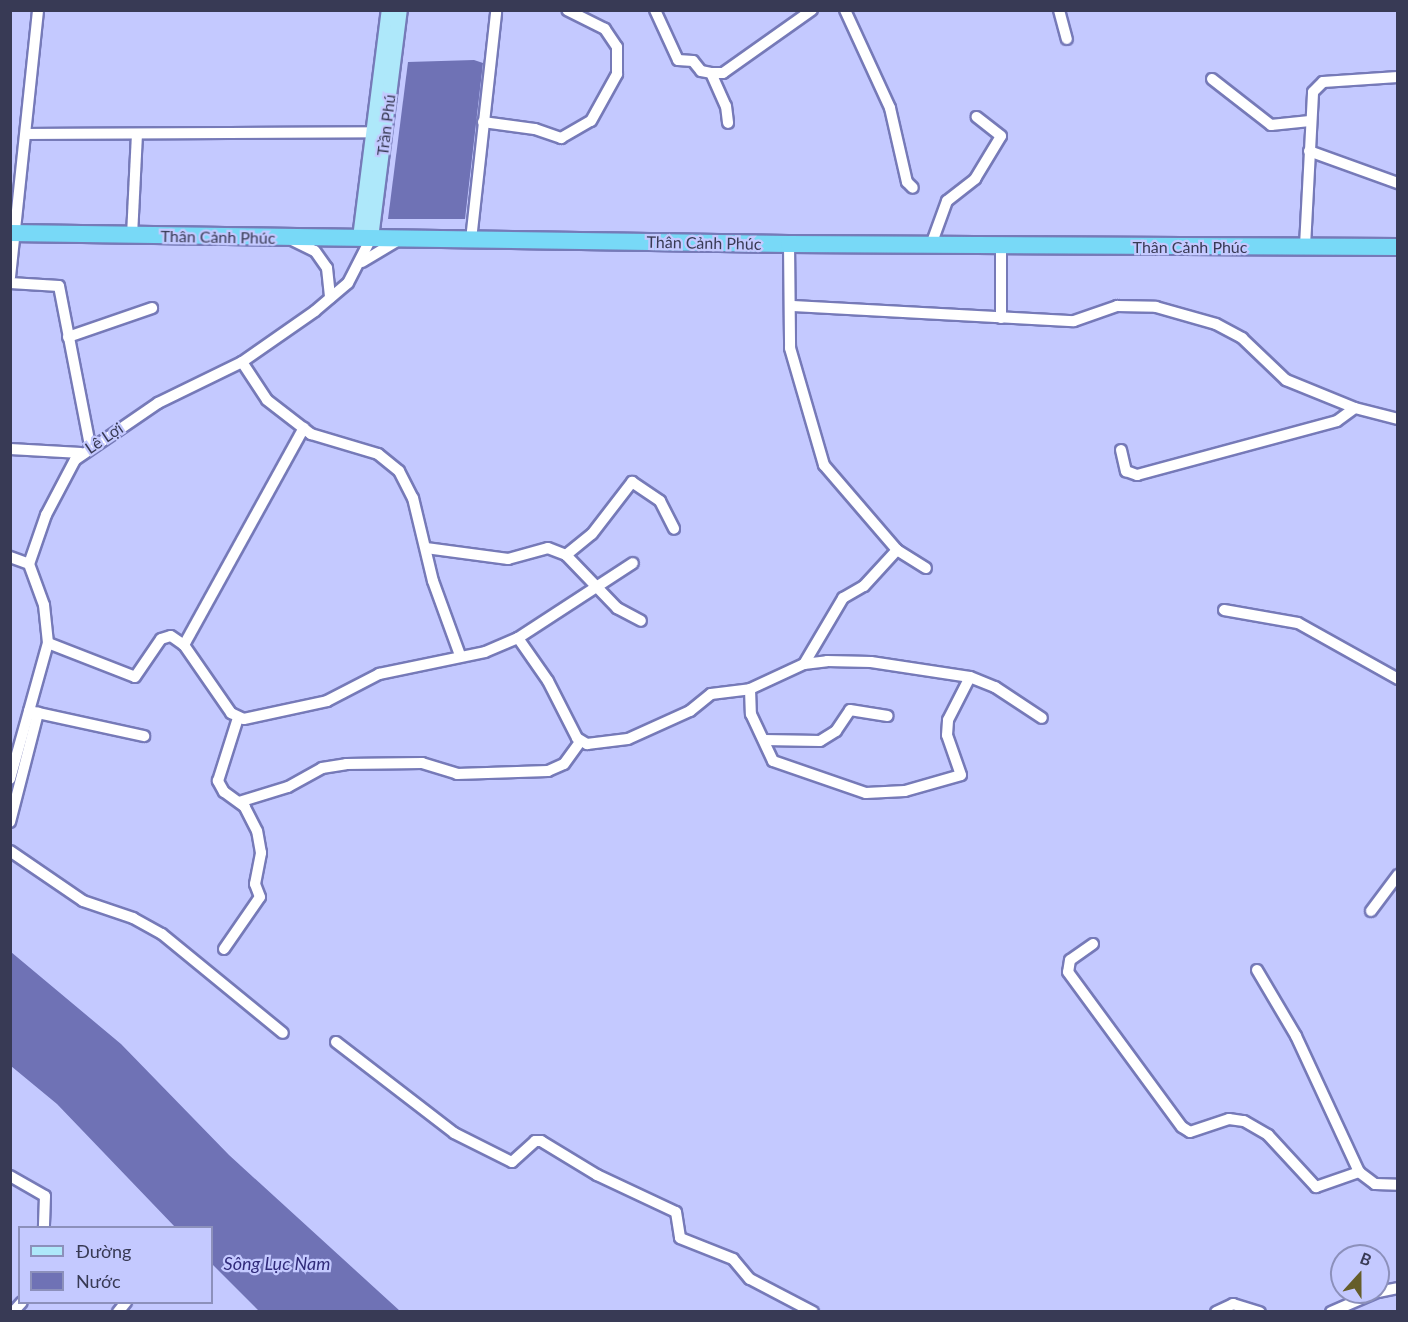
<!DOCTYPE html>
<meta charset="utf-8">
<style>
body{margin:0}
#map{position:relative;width:1408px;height:1322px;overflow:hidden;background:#c4c9ff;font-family:Lato,sans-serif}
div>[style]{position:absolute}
.water>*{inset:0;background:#6f72b5}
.roads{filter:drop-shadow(2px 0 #767ab8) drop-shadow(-2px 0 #767ab8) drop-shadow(0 2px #767ab8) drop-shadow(0 -2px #767ab8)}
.minor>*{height:10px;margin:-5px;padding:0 5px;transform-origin:5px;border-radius:5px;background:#fff}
.major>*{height:14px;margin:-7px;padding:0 7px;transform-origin:7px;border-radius:7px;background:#aee8fa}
.highway>*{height:16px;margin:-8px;padding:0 8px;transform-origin:8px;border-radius:8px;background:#78d9f7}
span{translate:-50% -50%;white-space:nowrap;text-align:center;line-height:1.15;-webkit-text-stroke:4.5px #c4c9ff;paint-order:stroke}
.street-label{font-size:16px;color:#383a55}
.water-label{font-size:18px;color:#302a7a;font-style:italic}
.frame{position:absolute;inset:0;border:12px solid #383a55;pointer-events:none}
.legend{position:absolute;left:18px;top:1226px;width:195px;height:78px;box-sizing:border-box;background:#c4c9ff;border:2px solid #8c90bb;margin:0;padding:8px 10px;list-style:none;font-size:18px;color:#383a55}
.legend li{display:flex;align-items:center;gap:12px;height:30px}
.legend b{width:30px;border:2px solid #8c90bb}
.north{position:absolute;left:1330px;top:1244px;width:60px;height:60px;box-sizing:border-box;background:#c4c9ff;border:2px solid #8c90bb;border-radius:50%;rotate:21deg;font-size:16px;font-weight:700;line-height:24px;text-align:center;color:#383a55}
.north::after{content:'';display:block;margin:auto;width:21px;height:27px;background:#655d29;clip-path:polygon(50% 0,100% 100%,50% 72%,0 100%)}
</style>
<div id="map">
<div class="water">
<i style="clip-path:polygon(474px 60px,483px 63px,465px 219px,388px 219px,408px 62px)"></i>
<i style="clip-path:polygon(11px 952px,121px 1044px,229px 1155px,400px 1311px,259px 1311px,212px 1264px,212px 1228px,175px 1227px,57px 1104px,11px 1066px)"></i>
</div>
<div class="roads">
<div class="minor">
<i style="left:655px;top:10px;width:55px;rotate:65.3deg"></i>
<i style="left:678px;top:60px;width:15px;rotate:4deg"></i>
<i style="left:693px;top:61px;width:13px;rotate:51deg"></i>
<i style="left:701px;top:71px;width:10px;rotate:11deg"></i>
<i style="left:711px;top:73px;width:12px"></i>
<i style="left:723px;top:73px;width:109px;rotate:-35.3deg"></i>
<i style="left:845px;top:10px;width:108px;rotate:65.3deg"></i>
<i style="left:890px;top:108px;width:76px;rotate:77.1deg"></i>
<i style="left:907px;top:182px;width:8px;rotate:45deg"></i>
<i style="left:1059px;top:10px;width:30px;rotate:75deg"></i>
<i style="left:711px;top:73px;width:36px;rotate:66deg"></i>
<i style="left:726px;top:106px;width:17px;rotate:83deg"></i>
<i style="left:1212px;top:79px;width:75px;rotate:37.9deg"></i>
<i style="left:1271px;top:125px;width:39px;rotate:-6deg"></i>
<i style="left:483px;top:122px;width:52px;rotate:7.7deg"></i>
<i style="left:535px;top:129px;width:28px;rotate:19deg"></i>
<i style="left:561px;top:138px;width:34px;rotate:-30deg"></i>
<i style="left:591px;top:121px;width:54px;rotate:-61deg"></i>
<i style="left:617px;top:74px;width:27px;rotate:-90deg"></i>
<i style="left:617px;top:47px;width:22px;rotate:-124deg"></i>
<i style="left:605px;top:29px;width:42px;rotate:-153.4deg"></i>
<i style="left:26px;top:134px;width:353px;rotate:-0.3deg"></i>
<i style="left:1309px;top:151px;width:95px;rotate:19.8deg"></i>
<i style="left:132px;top:236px;width:102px;rotate:-87.2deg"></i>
<i style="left:292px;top:240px;width:25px;rotate:26deg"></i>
<i style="left:315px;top:251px;width:21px;rotate:55deg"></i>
<i style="left:327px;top:268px;width:30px;rotate:84deg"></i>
<i style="left:471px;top:240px;width:229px;rotate:-83.7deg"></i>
<i style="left:789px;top:244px;width:104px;rotate:89.4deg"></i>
<i style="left:790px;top:348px;width:122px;rotate:73.8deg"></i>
<i style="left:824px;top:465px;width:112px;rotate:49.3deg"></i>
<i style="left:897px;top:550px;width:34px;rotate:32deg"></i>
<i style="left:931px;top:245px;width:47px;rotate:-70deg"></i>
<i style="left:947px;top:201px;width:36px;rotate:-38deg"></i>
<i style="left:975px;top:179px;width:50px;rotate:-58.8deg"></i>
<i style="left:1001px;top:136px;width:31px;rotate:-142deg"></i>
<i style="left:1305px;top:246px;width:154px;rotate:-87deg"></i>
<i style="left:1313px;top:92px;width:14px;rotate:-45deg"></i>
<i style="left:1323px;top:82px;width:75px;rotate:-3.8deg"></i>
<i style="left:362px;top:262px;width:41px;rotate:-31deg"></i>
<i style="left:10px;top:277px;width:268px;rotate:-84deg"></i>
<i style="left:10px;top:283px;width:49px;rotate:3.5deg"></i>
<i style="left:59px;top:286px;width:163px;rotate:79deg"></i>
<i style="left:793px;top:306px;width:281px;rotate:3.1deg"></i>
<i style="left:1074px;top:321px;width:46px;rotate:-19.2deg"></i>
<i style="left:1117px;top:306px;width:39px;rotate:1deg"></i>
<i style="left:1156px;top:307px;width:62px;rotate:15.8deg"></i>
<i style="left:1216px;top:324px;width:30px;rotate:28deg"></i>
<i style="left:1242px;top:338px;width:61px;rotate:43.7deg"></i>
<i style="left:1286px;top:380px;width:74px;rotate:22.1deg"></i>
<i style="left:1355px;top:408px;width:44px;rotate:14.3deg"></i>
<i style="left:1001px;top:318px;width:73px;rotate:-90deg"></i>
<i style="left:68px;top:337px;width:89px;rotate:-19deg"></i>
<i style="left:242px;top:362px;width:45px;rotate:56.7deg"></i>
<i style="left:267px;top:400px;width:56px;rotate:37.7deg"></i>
<i style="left:311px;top:434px;width:70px;rotate:16.6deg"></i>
<i style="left:378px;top:454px;width:27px;rotate:39deg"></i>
<i style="left:399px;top:471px;width:30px;rotate:63deg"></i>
<i style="left:413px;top:498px;width:85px;rotate:76.5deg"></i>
<i style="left:433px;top:581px;width:79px;rotate:70deg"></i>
<i style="left:10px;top:449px;width:71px;rotate:3.2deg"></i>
<i style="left:1121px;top:450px;width:22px;rotate:77deg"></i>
<i style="left:1126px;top:471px;width:12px;rotate:20deg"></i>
<i style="left:1137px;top:475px;width:207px;rotate:-15.1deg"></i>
<i style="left:1337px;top:421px;width:22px;rotate:-36deg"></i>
<i style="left:426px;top:548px;width:83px;rotate:7.6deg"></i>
<i style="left:508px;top:559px;width:41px;rotate:-15.4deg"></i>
<i style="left:548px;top:548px;width:19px;rotate:21deg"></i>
<i style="left:566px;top:555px;width:74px;rotate:46.1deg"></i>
<i style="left:617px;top:608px;width:27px;rotate:28deg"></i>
<i style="left:566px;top:555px;width:33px;rotate:-39deg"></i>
<i style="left:592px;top:534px;width:66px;rotate:-52.4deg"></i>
<i style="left:632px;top:482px;width:34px;rotate:34deg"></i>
<i style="left:660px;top:501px;width:31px;rotate:63deg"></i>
<i style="left:10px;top:557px;width:20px;rotate:20deg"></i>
<i style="left:1224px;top:610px;width:75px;rotate:10deg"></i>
<i style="left:1298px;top:623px;width:115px;rotate:29.2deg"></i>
<i style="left:518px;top:638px;width:52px;rotate:55.1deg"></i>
<i style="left:548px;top:681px;width:64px;rotate:63deg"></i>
<i style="left:577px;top:738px;width:12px;rotate:31deg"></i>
<i style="left:587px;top:744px;width:41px;rotate:-7deg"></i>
<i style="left:628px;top:739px;width:68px;rotate:-24.3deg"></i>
<i style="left:690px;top:711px;width:27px;rotate:-39deg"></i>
<i style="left:711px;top:694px;width:39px;rotate:-7deg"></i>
<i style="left:750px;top:689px;width:60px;rotate:-24.8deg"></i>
<i style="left:804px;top:664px;width:23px;rotate:-7deg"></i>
<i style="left:827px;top:661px;width:44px;rotate:1.3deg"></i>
<i style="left:871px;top:662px;width:100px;rotate:8.6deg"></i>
<i style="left:970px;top:677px;width:27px;rotate:22deg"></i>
<i style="left:995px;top:687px;width:56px;rotate:33.4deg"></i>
<i style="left:48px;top:643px;width:93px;rotate:21.3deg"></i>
<i style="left:135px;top:677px;width:46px;rotate:-55.6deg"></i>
<i style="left:161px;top:639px;width:10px;rotate:-17deg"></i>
<i style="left:171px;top:636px;width:16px;rotate:35deg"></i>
<i style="left:184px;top:645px;width:83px;rotate:55.3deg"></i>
<i style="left:231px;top:713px;width:14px;rotate:25deg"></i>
<i style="left:244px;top:719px;width:85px;rotate:-12.2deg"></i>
<i style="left:327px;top:701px;width:59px;rotate:-27.4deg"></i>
<i style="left:379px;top:674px;width:108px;rotate:-11.7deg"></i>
<i style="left:485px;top:652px;width:36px;rotate:-23deg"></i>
<i style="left:518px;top:638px;width:137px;rotate:-33.1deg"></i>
<i style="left:184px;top:645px;width:248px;rotate:-61.1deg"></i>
<i style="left:804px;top:664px;width:77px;rotate:-59.4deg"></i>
<i style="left:843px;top:598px;width:24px;rotate:-30deg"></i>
<i style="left:864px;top:586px;width:49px;rotate:-47.5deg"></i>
<i style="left:750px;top:689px;width:25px;rotate:88deg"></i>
<i style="left:751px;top:714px;width:52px;rotate:64.9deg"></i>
<i style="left:773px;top:761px;width:98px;rotate:19deg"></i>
<i style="left:866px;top:793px;width:39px;rotate:-3deg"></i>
<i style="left:905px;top:791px;width:58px;rotate:-15.9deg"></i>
<i style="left:961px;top:775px;width:42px;rotate:-109.3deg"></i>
<i style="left:947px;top:735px;width:15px;rotate:-86deg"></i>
<i style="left:948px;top:720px;width:48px;rotate:-62.9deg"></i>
<i style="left:29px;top:711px;width:118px;rotate:12.3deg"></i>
<i style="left:764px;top:740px;width:56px;rotate:1deg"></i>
<i style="left:820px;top:741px;width:19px;rotate:-32deg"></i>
<i style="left:836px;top:731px;width:25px;rotate:-56deg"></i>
<i style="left:850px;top:710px;width:38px;rotate:9deg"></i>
<i style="left:10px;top:779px;width:141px;rotate:-74.4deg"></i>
<i style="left:48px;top:643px;width:38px;rotate:-96deg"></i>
<i style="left:44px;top:605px;width:44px;rotate:-110.1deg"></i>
<i style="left:29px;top:564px;width:52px;rotate:-70.9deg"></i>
<i style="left:46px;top:515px;width:62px;rotate:-62.2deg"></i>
<i style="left:75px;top:460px;width:101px;rotate:-34.5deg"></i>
<i style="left:158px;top:403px;width:93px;rotate:-26deg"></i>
<i style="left:242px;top:362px;width:89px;rotate:-34.9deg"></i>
<i style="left:315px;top:311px;width:43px;rotate:-40.3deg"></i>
<i style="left:348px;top:283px;width:51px;rotate:-62.9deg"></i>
<i style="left:239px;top:802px;width:51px;rotate:-17deg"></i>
<i style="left:288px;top:787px;width:39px;rotate:-29deg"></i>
<i style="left:322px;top:768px;width:24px;rotate:-9deg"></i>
<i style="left:346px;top:764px;width:76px;rotate:-0.8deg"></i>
<i style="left:422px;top:763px;width:37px;rotate:17deg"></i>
<i style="left:457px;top:774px;width:91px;rotate:-1.9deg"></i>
<i style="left:548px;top:771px;width:17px;rotate:-24deg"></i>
<i style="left:564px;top:764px;width:27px;rotate:-54deg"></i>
<i style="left:10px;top:822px;width:113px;rotate:-75.6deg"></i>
<i style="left:10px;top:851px;width:88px;rotate:34.4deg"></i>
<i style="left:83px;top:901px;width:53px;rotate:18.8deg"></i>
<i style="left:133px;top:918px;width:33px;rotate:29deg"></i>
<i style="left:162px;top:934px;width:156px;rotate:39.3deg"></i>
<i style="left:1371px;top:911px;width:45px;rotate:-53.1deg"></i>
<i style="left:1093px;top:944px;width:28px;rotate:145deg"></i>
<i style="left:1070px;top:960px;width:12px;rotate:99deg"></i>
<i style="left:1068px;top:972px;width:192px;rotate:53.7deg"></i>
<i style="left:1182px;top:1127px;width:9px;rotate:32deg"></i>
<i style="left:1190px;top:1132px;width:41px;rotate:-18.4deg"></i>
<i style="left:1229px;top:1119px;width:15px;rotate:8deg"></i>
<i style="left:1244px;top:1121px;width:28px;rotate:30deg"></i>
<i style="left:1268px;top:1135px;width:71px;rotate:47.3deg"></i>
<i style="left:1316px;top:1187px;width:46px;rotate:-19.2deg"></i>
<i style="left:224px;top:949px;width:63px;rotate:-55.3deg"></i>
<i style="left:260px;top:897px;width:14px;rotate:-111deg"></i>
<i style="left:255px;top:884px;width:32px;rotate:-79deg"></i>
<i style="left:261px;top:853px;width:22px;rotate:-100deg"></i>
<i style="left:257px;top:831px;width:27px;rotate:-117deg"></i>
<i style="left:245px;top:807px;width:26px;rotate:-144deg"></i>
<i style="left:224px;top:792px;width:13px;rotate:-119deg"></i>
<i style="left:218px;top:781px;width:66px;rotate:-72.4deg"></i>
<i style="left:1257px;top:970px;width:77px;rotate:59.4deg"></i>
<i style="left:1296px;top:1036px;width:150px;rotate:65.1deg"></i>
<i style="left:1359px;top:1172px;width:20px;rotate:37deg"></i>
<i style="left:1375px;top:1184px;width:23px;rotate:2deg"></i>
<i style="left:336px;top:1042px;width:149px;rotate:37.6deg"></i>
<i style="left:454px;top:1133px;width:65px;rotate:26.6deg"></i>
<i style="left:512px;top:1162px;width:31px;rotate:-42deg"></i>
<i style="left:535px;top:1141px;width:6px"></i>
<i style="left:541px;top:1141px;width:66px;rotate:31.3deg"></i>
<i style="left:597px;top:1175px;width:87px;rotate:25.1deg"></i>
<i style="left:676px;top:1212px;width:26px;rotate:81deg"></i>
<i style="left:680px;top:1238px;width:57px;rotate:21.6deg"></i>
<i style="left:733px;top:1259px;width:26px;rotate:50deg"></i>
<i style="left:750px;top:1279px;width:71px;rotate:27.6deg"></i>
<i style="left:10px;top:1176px;width:40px;rotate:29.7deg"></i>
<i style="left:45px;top:1196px;width:32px;rotate:92deg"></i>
<i style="left:1378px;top:1292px;width:20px;rotate:-11deg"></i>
<i style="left:13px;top:1312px;width:13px;rotate:-48deg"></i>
<i style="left:118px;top:1312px;width:13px;rotate:-51deg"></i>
<i style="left:1216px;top:1312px;width:19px;rotate:-25deg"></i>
<i style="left:1233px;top:1304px;width:28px;rotate:17deg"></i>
<i style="left:1331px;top:1312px;width:50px;rotate:-23.5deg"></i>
</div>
<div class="major">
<i style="left:360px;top:238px;width:230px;rotate:-82.8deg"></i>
<i style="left:371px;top:238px;width:230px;rotate:-82.8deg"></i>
</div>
<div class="highway">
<i style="left:10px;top:233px;width:779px;rotate:0.81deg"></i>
<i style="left:789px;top:244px;width:609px;rotate:0.28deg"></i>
</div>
</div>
<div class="street-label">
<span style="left:386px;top:125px;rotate:-83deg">Trần Phú</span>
<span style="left:218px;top:237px;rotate:1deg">Thân Cảnh Phúc</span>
<span style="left:704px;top:243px;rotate:1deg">Thân Cảnh Phúc</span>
<span style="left:1190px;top:247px">Thân Cảnh Phúc</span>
<span style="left:104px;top:438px;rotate:-34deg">Lê Lợi</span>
</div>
<div class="water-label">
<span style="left:277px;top:1263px">Sông Lục Nam</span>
</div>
<div class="frame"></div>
<ul class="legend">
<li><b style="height:8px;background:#aee8fa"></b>Đường</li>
<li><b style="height:16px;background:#6f72b5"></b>Nước</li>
</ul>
<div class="north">B</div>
</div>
